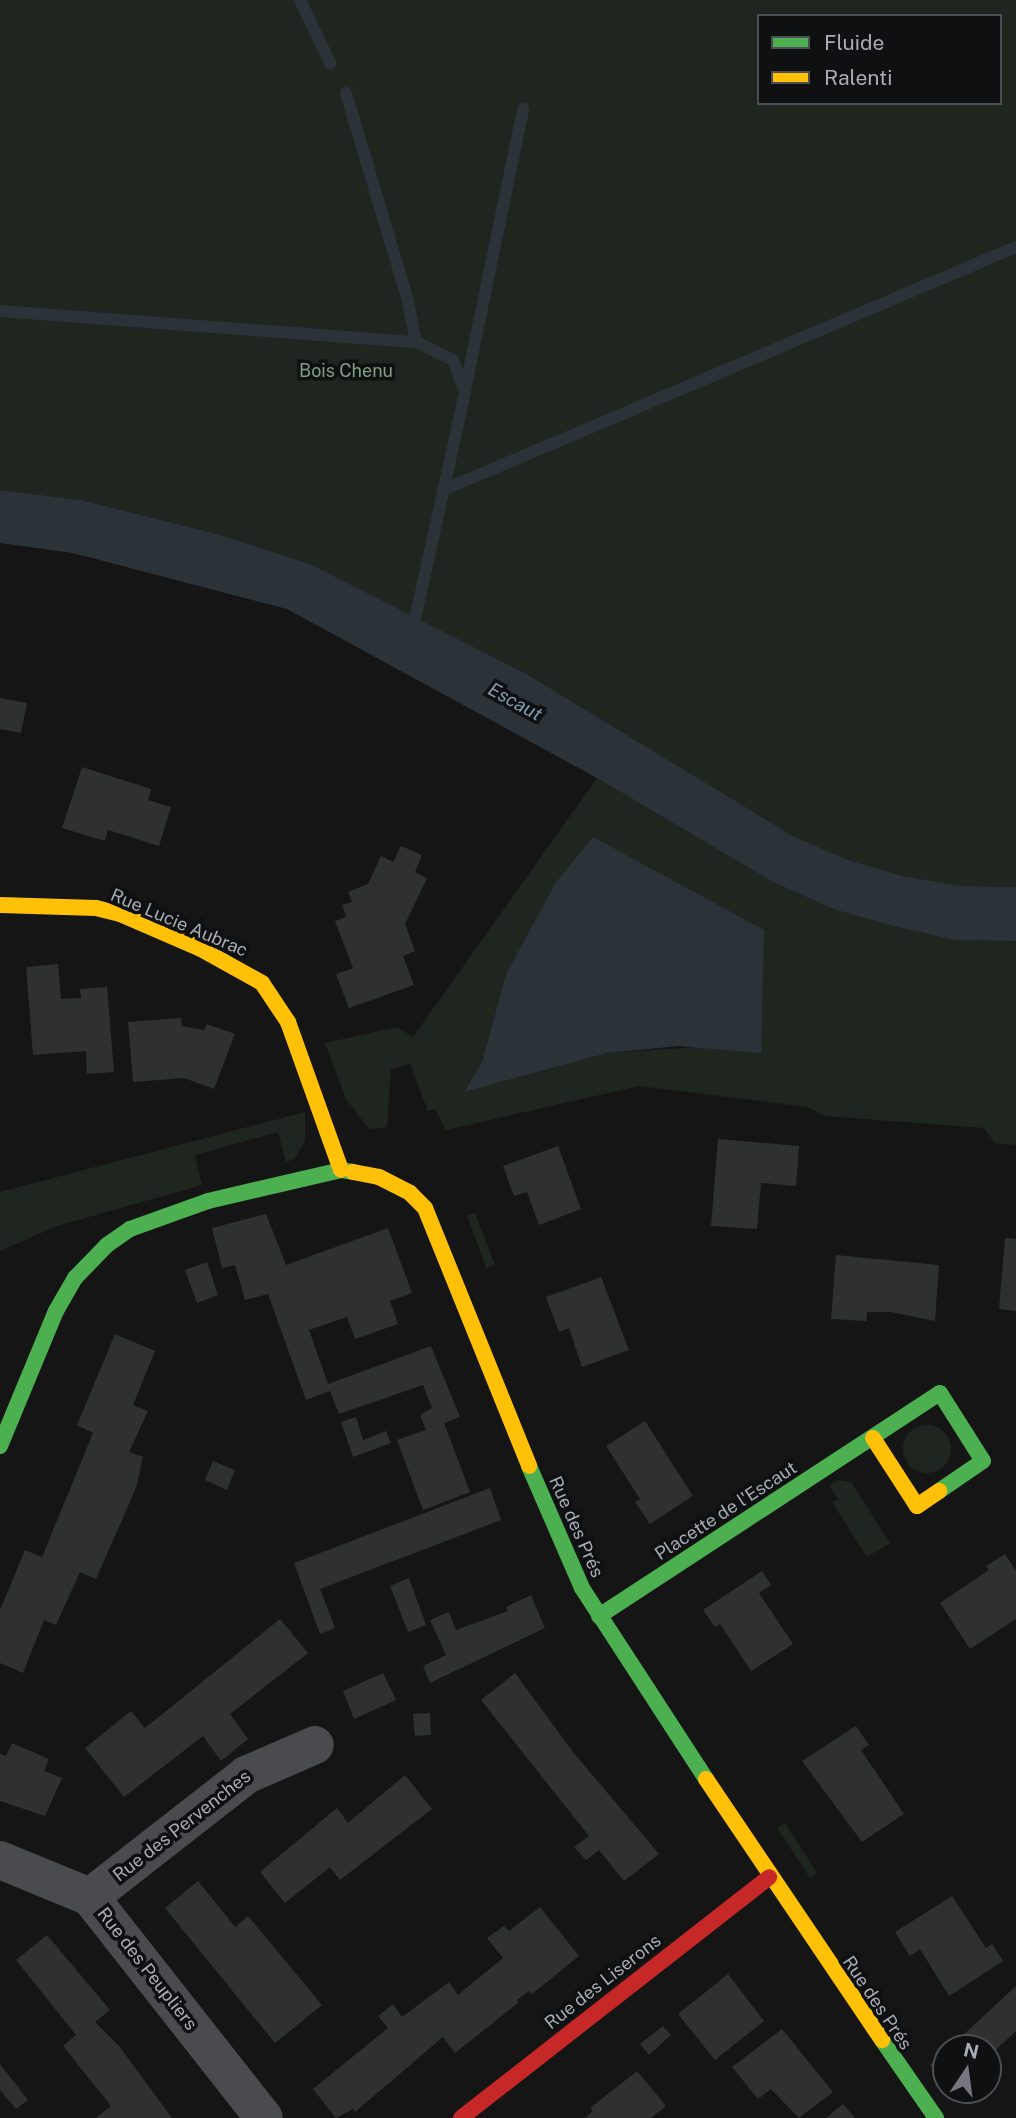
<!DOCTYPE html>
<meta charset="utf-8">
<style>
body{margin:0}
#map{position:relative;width:1016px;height:2118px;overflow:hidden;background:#151515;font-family:"Public Sans",sans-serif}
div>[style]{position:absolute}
.green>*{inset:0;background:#1f261f}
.round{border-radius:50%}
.water>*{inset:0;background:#2b3338}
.stream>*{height:12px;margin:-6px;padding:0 6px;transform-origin:6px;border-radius:6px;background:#2b3338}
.building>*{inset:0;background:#2f3030}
.street>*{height:38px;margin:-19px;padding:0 19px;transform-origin:19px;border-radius:19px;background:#4a4b4e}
.fast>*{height:16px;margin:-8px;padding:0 8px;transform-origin:8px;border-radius:8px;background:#4caf50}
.slow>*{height:16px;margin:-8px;padding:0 8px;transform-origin:8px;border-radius:8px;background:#ffc107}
.jam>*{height:16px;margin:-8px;padding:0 8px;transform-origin:8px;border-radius:8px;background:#c62828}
span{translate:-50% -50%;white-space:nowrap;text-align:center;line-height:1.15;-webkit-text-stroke:7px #0f1011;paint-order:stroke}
.park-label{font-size:18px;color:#7f9f80}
.street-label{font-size:18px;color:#a7acb5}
.water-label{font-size:19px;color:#809bae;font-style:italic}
.legend{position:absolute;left:757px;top:14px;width:245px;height:91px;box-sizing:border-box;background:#0f1011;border:2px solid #4c4e53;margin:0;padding:9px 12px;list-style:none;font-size:21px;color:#a7acb5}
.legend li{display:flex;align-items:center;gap:14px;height:35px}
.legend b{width:35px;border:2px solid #4c4e53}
.north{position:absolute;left:932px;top:2034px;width:70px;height:70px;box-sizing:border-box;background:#0f1011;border:2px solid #4c4e53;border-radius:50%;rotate:13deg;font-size:19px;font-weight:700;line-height:28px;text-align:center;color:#a7acb5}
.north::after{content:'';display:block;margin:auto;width:24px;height:32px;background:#74777d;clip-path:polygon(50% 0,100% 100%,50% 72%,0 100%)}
</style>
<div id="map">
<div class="green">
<i style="clip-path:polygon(evenodd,0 0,1016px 0,1016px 887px,961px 886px,903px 876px,848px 860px,793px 836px,525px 673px,310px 564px,221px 535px,81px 500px,0 490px,0 0,759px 16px,1000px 16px,1000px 103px,759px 103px,759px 16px)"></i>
<i style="clip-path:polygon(evenodd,597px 778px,771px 881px,833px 909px,955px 940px,1016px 941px,1016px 1145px,995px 1143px,984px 1128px,824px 1116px,808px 1107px,639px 1086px,446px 1130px,435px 1109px,428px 1111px,410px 1064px,391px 1069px,387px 1127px,369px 1129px,346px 1099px,325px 1043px,397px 1027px,413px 1037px,597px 778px,593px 837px,764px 931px,712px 1046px,607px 1053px,464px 1092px,482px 1062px,506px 974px,556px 882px,593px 837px)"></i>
<i style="clip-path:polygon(305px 1112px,305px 1141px,294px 1159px,286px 1162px,278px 1132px,195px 1155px,202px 1185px,57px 1226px,0 1251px,0 1192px)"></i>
<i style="clip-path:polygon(475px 1213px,495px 1265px,486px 1268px,467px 1215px)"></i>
<i class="round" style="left:903px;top:1425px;width:48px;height:48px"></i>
<i style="clip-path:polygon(838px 1480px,851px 1482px,890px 1543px,867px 1557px,832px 1502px,838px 1499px,829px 1486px)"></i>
<i style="clip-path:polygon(785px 1823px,817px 1873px,810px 1878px,777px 1828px)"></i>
</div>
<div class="water">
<i style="clip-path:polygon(0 490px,81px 500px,221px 535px,310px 564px,525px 673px,793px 836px,848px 860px,903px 876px,961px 886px,1016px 887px,1016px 941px,955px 940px,894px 926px,833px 909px,771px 881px,597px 778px,287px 609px,73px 553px,0 543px)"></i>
<i style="clip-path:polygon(593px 837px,764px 930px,761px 1053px,679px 1046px,607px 1053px,464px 1092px,482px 1062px,506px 974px,556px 882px)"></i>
</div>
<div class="stream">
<i style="left:300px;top:0;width:70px;rotate:64.5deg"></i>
<i style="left:346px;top:93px;width:213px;rotate:73.4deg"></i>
<i style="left:407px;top:297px;width:46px;rotate:78.7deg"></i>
<i style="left:416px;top:342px;width:41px;rotate:25.9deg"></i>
<i style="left:453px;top:360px;width:34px;rotate:69deg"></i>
<i style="left:465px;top:392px;width:247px;rotate:102.4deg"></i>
<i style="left:0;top:311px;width:417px;rotate:4.3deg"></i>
<i style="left:465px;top:390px;width:287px;rotate:-78.3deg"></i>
<i style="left:443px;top:490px;width:622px;rotate:-22.98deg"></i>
</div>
<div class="building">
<i style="clip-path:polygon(0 698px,27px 703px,21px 733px,0 729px)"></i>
<i style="clip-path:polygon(82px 767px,151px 789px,148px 800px,171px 807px,159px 846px,108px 830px,105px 841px,62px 828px)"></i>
<i style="clip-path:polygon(401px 846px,422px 855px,415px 872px,427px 878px,405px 924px,415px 951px,403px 956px,414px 985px,349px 1008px,336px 974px,353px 968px,335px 921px,346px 917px,342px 905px,352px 902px,348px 892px,368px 884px,381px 856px,393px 862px)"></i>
<i style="clip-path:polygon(58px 964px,61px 999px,81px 998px,80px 989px,107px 987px,114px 1072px,87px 1074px,86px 1051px,33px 1055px,26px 967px)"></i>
<i style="clip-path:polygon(181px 1018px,182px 1026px,204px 1030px,207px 1024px,235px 1034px,214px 1089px,184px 1078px,133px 1082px,128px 1022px)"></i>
<i style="clip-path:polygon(718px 1139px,799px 1146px,796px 1186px,761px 1183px,757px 1229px,711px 1226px)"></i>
<i style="clip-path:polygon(558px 1146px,581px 1209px,539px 1225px,527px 1192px,514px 1196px,503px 1166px)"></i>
<i style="clip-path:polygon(266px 1214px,286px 1265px,388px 1228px,412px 1293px,390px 1301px,398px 1324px,355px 1339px,347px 1317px,309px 1330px,328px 1384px,431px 1346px,460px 1417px,444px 1423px,470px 1492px,423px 1510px,397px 1440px,426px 1430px,420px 1415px,432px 1408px,423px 1385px,339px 1414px,330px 1391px,306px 1400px,268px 1294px,245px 1300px,235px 1265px,222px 1268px,212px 1228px)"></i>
<i style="clip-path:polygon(1005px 1238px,1016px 1239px,1016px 1311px,999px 1309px)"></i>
<i style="clip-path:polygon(836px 1255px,939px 1265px,935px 1321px,891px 1312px,867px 1312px,866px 1321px,831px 1319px)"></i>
<i style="clip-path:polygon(207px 1262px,218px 1295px,197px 1303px,185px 1270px)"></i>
<i style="clip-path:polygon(601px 1277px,629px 1350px,582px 1367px,569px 1328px,559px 1332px,546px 1297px)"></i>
<i style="clip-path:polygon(115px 1334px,155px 1351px,133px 1405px,148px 1411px,129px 1452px,143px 1457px,136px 1488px,96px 1579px,80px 1572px,56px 1625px,44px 1620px,23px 1673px,0 1663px,0 1610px,25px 1550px,42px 1557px,80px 1465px,93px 1433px,77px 1425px)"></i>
<i style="clip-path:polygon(356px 1417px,363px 1440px,386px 1431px,391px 1443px,353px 1457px,341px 1422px)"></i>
<i style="clip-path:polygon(645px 1421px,693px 1496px,650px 1524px,635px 1502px,640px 1499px,606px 1446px)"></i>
<i style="clip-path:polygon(213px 1461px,235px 1470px,227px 1490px,205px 1480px)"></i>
<i style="clip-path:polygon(490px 1488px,501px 1520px,320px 1589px,335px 1628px,320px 1634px,294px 1563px)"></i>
<i style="clip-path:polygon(1005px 1554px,1016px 1571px,1016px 1619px,970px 1649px,940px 1603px,989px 1570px,986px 1566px)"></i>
<i style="clip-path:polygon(762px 1571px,771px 1585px,759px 1593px,793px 1644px,751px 1671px,720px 1624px,715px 1627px,703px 1610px)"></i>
<i style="clip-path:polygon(409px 1578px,426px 1625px,408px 1632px,390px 1586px)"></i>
<i style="clip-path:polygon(531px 1595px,545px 1628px,430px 1683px,423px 1666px,446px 1655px,430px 1620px,449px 1612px,456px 1630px,508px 1611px,506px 1607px)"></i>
<i style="clip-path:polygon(280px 1619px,308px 1653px,230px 1714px,248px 1739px,221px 1761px,203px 1736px,124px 1797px,85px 1748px,131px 1711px,145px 1728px)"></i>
<i style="clip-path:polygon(383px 1673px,396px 1700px,354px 1719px,343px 1691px)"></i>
<i style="clip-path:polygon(515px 1673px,573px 1752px,659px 1854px,624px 1881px,599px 1850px,586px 1860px,574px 1847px,589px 1836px,481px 1700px)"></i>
<i style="clip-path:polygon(430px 1713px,431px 1735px,415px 1736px,413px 1714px)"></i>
<i style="clip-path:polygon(856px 1726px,869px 1745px,861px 1750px,904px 1814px,862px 1842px,802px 1761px)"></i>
<i style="clip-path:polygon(12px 1743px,49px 1759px,44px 1771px,62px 1778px,45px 1816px,0 1801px,0 1754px,6px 1756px)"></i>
<i style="clip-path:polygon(405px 1775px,432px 1809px,340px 1880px,330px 1867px,285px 1903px,260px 1872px,337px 1808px,348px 1823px)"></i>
<i style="clip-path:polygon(198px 1881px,235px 1927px,248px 1916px,322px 2005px,275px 2043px,165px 1908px)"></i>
<i style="clip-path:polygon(952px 1896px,986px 1948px,992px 1944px,1003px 1961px,949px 1996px,920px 1949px,910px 1956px,895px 1932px)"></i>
<i style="clip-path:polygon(540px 1907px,579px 1956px,532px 1994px,529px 1991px,517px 2000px,518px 2003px,455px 2053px,443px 2037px,355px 2112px,353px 2109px,336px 2118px,313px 2089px,388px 2028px,378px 2016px,393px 2004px,402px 2017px,449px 1982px,458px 1995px,503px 1958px,487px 1938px,504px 1926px,509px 1931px)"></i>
<i style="clip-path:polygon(47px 1935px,110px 2010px,95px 2022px,119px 2046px,172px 2118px,96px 2118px,111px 2106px,63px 2046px,76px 2035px,16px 1960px)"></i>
<i style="clip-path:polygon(728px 1974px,764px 2021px,715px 2060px,678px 2014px)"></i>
<i style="clip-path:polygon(1016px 1986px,1016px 2031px,988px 2057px,988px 2048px,949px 2048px)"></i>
<i style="clip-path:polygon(663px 2026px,671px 2035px,649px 2055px,640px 2044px)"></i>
<i style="clip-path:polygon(782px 2029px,833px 2092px,799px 2118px,771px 2089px,758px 2099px,732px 2067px)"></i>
<i style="clip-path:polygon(946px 2051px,946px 2083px,930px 2065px)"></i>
<i style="clip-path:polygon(0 2064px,28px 2100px,16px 2109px,0 2090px)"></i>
<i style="clip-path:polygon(637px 2071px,666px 2106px,651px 2118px,585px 2118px,593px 2111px,590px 2108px)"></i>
<i style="clip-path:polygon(843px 2104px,855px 2118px,826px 2118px)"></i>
</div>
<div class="street">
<i style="left:0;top:1860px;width:97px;rotate:22.3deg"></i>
<i style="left:90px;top:1897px;width:281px;rotate:51.8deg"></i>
<i style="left:90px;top:1897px;width:198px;rotate:-38deg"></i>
<i style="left:246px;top:1775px;width:75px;rotate:-23.5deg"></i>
</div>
<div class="fast">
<i style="left:0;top:1446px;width:146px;rotate:-67.5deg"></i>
<i style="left:56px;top:1311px;width:38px;rotate:-60deg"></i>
<i style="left:75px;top:1278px;width:46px;rotate:-45.9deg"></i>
<i style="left:107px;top:1245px;width:28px;rotate:-35deg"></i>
<i style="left:130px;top:1229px;width:83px;rotate:-19.7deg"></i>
<i style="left:208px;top:1201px;width:137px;rotate:-13.1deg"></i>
<i style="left:341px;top:1170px;width:12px;rotate:9deg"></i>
<i style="left:529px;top:1466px;width:133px;rotate:66.5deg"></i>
<i style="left:582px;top:1588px;width:228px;rotate:57deg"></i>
<i style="left:599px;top:1616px;width:407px;rotate:-33.2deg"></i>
<i style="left:940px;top:1393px;width:80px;rotate:57.7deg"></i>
<i style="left:983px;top:1461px;width:53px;rotate:145.7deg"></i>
<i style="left:882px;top:2040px;width:95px;rotate:55.3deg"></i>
</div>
<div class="slow">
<i style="left:0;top:905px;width:96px;rotate:1.8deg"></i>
<i style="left:96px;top:908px;width:25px;rotate:14deg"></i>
<i style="left:120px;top:914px;width:88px;rotate:23.4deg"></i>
<i style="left:201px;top:949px;width:70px;rotate:29.1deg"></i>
<i style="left:262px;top:983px;width:47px;rotate:56.3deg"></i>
<i style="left:288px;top:1022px;width:157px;rotate:70.3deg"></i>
<i style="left:353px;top:1172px;width:26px;rotate:11deg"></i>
<i style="left:379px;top:1177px;width:35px;rotate:27deg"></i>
<i style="left:410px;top:1193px;width:21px;rotate:45deg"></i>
<i style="left:425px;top:1208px;width:278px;rotate:68deg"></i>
<i style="left:873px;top:1438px;width:81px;rotate:57.1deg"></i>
<i style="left:917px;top:1506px;width:27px;rotate:-34deg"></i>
<i style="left:706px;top:1779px;width:315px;rotate:56deg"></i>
</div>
<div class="jam">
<i style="left:461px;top:2118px;width:391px;rotate:-38deg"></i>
</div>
<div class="park-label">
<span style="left:346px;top:371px">Bois Chenu</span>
</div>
<div class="street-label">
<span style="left:179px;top:923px;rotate:23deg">Rue Lucie Aubrac</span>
<span style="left:726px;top:1511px;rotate:-33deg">Placette de l'Escaut</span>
<span style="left:576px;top:1527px;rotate:66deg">Rue des Prés</span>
<span style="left:182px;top:1826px;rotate:-38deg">Rue des Pervenches</span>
<span style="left:147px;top:1969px;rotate:52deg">Rue des Peupliers</span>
<span style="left:603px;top:1982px;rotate:-38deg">Rue des Liserons</span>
<span style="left:877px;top:2003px;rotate:56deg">Rue des Prés</span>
</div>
<div class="water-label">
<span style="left:515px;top:702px;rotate:29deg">Escaut</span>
</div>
<ul class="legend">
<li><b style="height:9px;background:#4caf50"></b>Fluide</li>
<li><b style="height:9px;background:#ffc107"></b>Ralenti</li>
</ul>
<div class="north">N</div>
</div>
